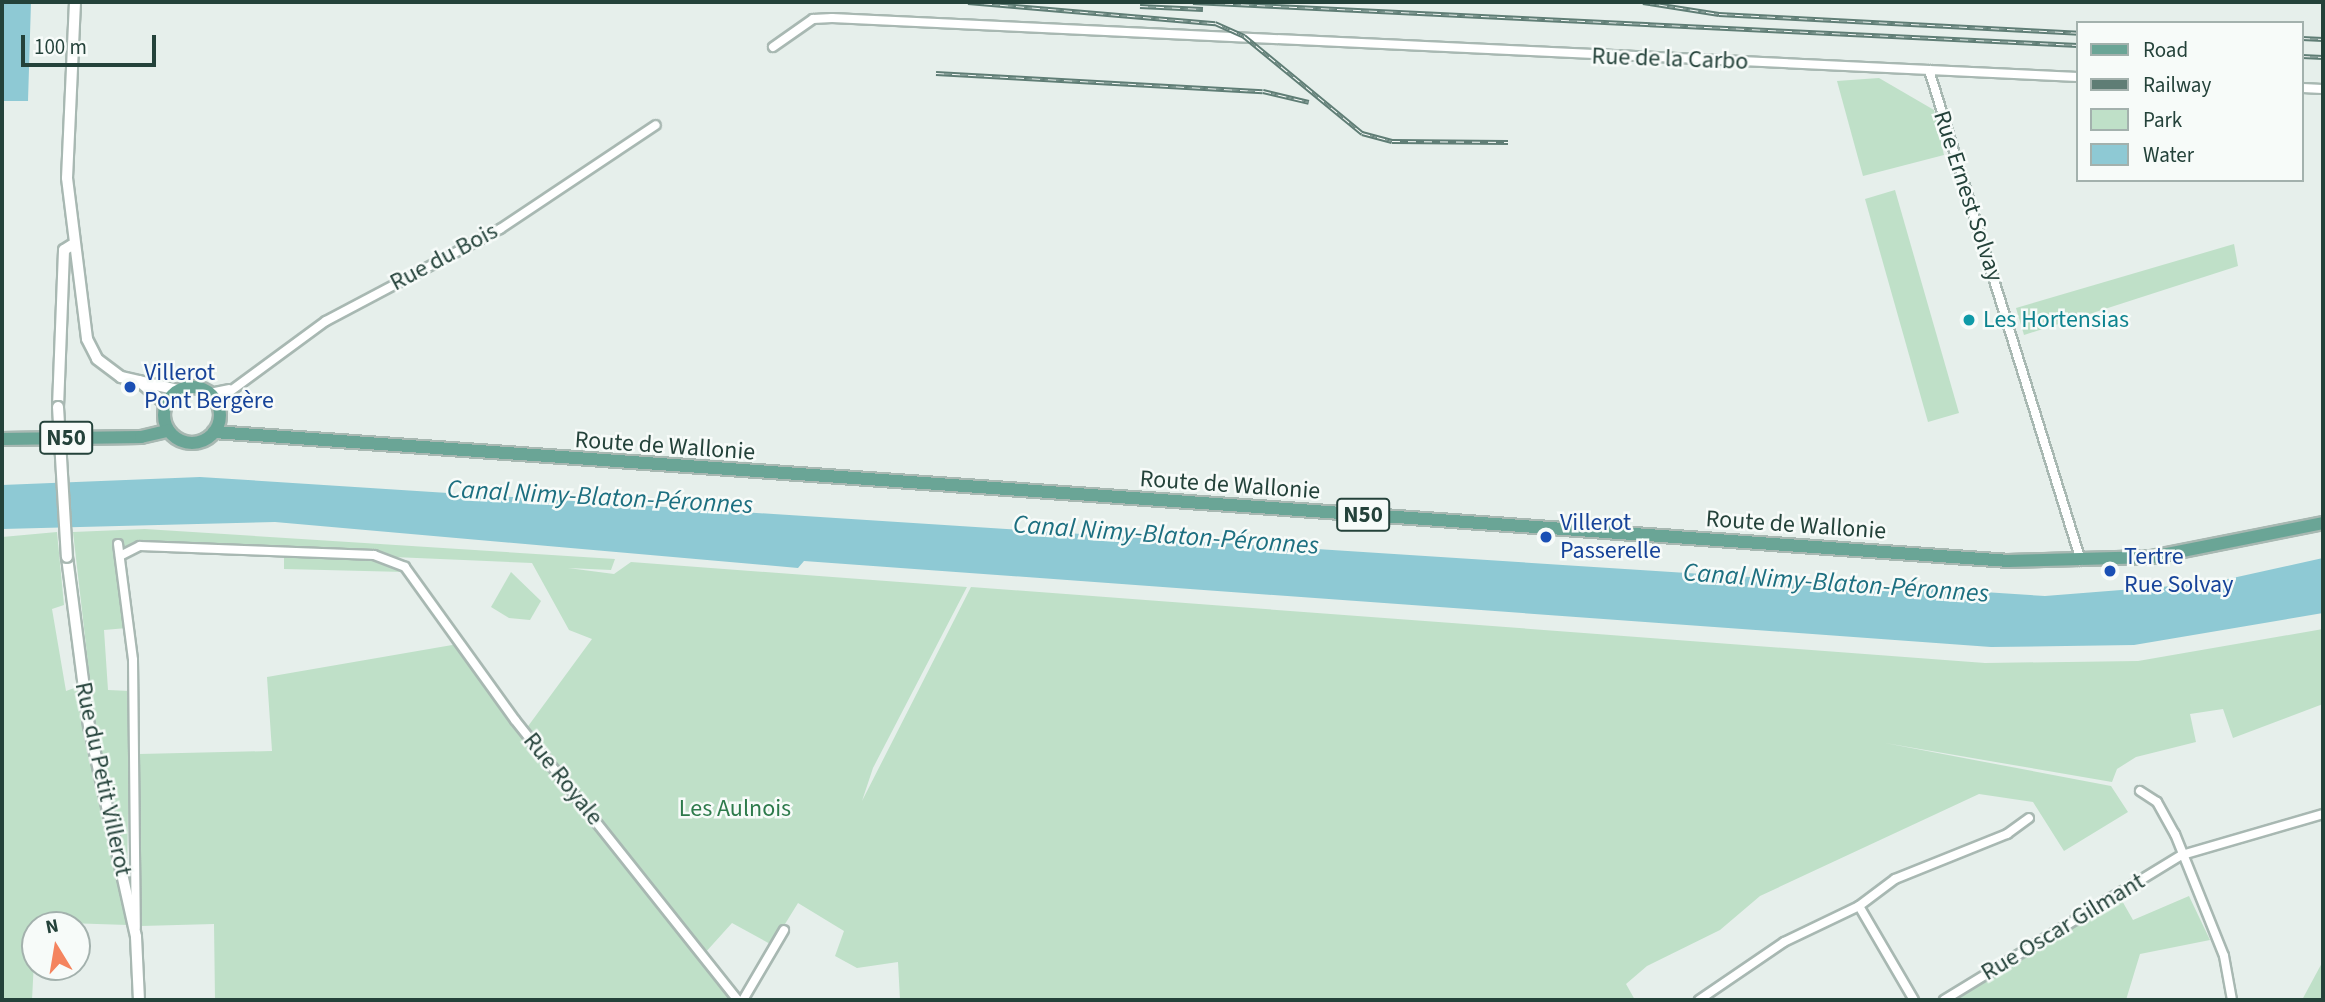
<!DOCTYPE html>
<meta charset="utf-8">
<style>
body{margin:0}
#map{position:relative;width:2325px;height:1002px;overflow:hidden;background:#e6efeb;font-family:"Source Sans 3",sans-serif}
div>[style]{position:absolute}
.green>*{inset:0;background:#bfe0c8}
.water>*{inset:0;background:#8ec9d4}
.roads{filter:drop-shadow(2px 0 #a8b8b2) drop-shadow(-2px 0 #a8b8b2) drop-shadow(0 2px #a8b8b2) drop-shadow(0 -2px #a8b8b2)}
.minor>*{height:8px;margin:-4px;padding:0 4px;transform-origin:4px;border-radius:4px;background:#fff}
.tertiary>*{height:10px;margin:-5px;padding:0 5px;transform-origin:5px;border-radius:5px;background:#fff}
.primary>*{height:12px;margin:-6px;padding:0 6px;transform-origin:6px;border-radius:6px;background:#6aa596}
.primary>.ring{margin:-6px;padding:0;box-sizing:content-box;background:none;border:12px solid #6aa596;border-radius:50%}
.rail>*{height:5px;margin-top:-2.5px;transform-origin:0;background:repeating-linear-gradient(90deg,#f7fbf9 0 8px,#5f7d75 0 16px);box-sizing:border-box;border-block:2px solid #5f7d75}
.bridges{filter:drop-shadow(2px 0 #a8b8b2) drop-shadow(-2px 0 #a8b8b2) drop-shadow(0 2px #a8b8b2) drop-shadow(0 -2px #a8b8b2)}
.tertiary-bridge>*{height:10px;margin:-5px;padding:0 5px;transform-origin:5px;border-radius:5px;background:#fff}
.dots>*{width:19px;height:19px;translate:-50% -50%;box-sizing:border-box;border:4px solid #f7fbf9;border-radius:50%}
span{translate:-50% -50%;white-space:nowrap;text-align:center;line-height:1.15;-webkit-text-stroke:5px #f7fbf9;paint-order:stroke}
.shield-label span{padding:2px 5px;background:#f7fbf9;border:2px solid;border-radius:5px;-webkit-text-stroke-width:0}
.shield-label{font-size:23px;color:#24423a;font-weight:700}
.street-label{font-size:24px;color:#24423a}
.culture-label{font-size:24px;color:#0d838f}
.left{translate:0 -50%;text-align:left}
.transit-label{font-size:24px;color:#164399}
.park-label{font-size:24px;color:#2d7a4b}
.water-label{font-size:26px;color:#1c6f80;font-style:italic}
.frame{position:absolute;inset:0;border:4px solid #24423a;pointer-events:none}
.legend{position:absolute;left:2076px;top:21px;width:228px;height:161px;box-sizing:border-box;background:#f7fbf9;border:2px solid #a3b1ad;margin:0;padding:9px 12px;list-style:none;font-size:21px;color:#24423a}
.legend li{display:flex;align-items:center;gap:14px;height:35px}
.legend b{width:35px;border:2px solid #a3b1ad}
.north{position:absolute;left:21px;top:911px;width:70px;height:70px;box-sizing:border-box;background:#f7fbf9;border:2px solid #a3b1ad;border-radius:50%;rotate:349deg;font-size:19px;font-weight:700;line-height:28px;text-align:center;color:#24423a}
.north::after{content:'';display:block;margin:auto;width:24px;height:32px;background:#f4845f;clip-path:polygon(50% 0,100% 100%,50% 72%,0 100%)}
.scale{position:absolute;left:21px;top:35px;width:135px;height:32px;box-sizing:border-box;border:4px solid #24423a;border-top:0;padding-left:9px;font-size:21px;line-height:24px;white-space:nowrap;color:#24423a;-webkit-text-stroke:5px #f7fbf9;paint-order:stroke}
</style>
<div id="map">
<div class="green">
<i style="clip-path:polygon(1879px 78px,1934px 110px,1944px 155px,1863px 176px,1837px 81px)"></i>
<i style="clip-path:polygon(1895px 190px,1959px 413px,1928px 422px,1865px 199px)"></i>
<i style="clip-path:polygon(2234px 244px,2238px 266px,2024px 335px,2016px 308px)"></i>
<i style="clip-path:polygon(145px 529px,615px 559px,611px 570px,568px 568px,614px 574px,631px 562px,967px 587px,873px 768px,862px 801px,971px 587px,1985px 663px,2138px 661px,2323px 629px,2323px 704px,2233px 738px,2223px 709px,2190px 714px,2196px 742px,2136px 757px,2117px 769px,2112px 782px,1885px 743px,2111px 786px,2128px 812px,2064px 851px,2033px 802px,1979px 794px,1760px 896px,1720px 930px,1647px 966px,1626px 984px,1635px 1000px,900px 1000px,898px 962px,857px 968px,835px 956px,844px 931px,798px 903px,772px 945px,732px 923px,704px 954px,526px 729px,592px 639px,569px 630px,532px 563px,140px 546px,120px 557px,127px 628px,104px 630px,108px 690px,130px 691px,127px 874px,95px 724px,73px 532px)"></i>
<i style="clip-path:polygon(57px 532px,64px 605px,52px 609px,66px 691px,77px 687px,128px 925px,36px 922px,32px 1000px,2px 1000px,2px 537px)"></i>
<i style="clip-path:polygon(284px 555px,366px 558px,405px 572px,284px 569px)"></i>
<i style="clip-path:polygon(511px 572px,541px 601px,530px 620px,509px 618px,491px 607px)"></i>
<i style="clip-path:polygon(458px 644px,734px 1000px,215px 1000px,214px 924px,141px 926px,139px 754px,272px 751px,267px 677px)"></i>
<i style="clip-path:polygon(2189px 896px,2210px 940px,2140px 954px,2126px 1000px,1956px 1000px,2121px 899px,2133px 920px)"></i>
<i style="clip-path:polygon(2323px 961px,2323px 1000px,2302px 1000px)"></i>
</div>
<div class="water">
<i style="clip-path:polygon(2px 2px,31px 2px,28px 101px,2px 101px)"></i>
<i style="clip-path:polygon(200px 477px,2045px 596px,2210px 583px,2323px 558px,2323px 613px,2134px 645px,1991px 647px,804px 561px,798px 568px,275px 522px,2px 529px,2px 485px)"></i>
</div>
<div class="roads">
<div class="minor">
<i style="left:773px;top:47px;width:49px;rotate:-35deg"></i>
<i style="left:813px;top:19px;width:19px;rotate:-3deg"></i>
<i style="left:832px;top:18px;width:1247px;rotate:2.71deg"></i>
<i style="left:1929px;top:70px;width:514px;rotate:72.8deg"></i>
<i style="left:2302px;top:88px;width:21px;rotate:3deg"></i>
<i style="left:210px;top:393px;width:19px;rotate:-12deg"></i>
<i style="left:217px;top:401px;width:135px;rotate:-36.3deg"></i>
<i style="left:326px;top:321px;width:197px;rotate:-27.9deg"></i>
<i style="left:500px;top:229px;width:187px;rotate:-33.7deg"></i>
<i style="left:118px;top:544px;width:117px;rotate:82.6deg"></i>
<i style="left:133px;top:660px;width:267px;rotate:89.4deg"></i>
<i style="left:120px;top:556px;width:22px;rotate:-27deg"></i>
<i style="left:140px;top:546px;width:234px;rotate:2.2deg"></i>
<i style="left:374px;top:555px;width:33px;rotate:21deg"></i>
<i style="left:405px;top:567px;width:188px;rotate:54.3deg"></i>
<i style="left:515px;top:720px;width:358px;rotate:51.5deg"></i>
<i style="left:2140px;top:791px;width:20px;rotate:33deg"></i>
<i style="left:2157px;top:802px;width:37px;rotate:61deg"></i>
<i style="left:2175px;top:834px;width:131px;rotate:68.1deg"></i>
<i style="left:2224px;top:956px;width:45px;rotate:79.7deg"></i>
<i style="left:1859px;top:906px;width:45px;rotate:-36.9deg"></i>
<i style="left:1895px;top:879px;width:121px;rotate:-21.9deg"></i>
<i style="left:2007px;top:834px;width:27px;rotate:-36deg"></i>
<i style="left:743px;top:1000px;width:81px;rotate:-59.6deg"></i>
<i style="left:1699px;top:1000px;width:103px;rotate:-34.3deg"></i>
<i style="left:1784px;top:942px;width:83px;rotate:-25.6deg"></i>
<i style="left:1859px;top:906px;width:109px;rotate:59.7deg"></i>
<i style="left:1944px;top:1000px;width:279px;rotate:-31.4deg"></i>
<i style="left:2182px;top:855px;width:147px;rotate:-16.2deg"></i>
</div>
<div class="tertiary">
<i style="left:75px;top:2px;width:176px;rotate:92.6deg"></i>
<i style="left:67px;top:178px;width:162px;rotate:82.9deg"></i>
<i style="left:87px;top:339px;width:22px;rotate:63deg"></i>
<i style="left:97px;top:359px;width:30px;rotate:37deg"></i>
<i style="left:121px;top:377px;width:58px;rotate:12.8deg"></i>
<i style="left:139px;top:381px;width:35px;rotate:41deg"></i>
<i style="left:58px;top:407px;width:157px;rotate:-87.8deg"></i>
<i style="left:64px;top:250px;width:9px;rotate:-32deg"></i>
<i style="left:67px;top:557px;width:170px;rotate:82.6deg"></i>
<i style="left:89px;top:726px;width:216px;rotate:77.4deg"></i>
<i style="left:136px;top:937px;width:63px;rotate:87.3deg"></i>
</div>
<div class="primary">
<i class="ring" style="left:164px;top:387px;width:44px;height:44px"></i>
<i style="left:214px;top:432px;width:1799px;rotate:4.11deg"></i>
<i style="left:2008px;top:561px;width:144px;rotate:-1.6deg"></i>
<i style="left:2152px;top:557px;width:174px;rotate:-11.2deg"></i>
<i style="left:2px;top:439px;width:139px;rotate:-0.8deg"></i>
<i style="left:141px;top:437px;width:28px;rotate:-13deg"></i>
</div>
</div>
<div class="rail">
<i style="left:968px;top:2px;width:248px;rotate:4.9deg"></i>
<i style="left:1215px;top:23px;width:32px;rotate:24deg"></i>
<i style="left:1244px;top:36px;width:153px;rotate:39.4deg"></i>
<i style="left:1362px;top:133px;width:31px;rotate:15deg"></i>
<i style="left:1392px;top:141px;width:116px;rotate:0.5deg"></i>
<i style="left:1193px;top:2px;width:886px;rotate:2.78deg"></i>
<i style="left:1643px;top:2px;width:77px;rotate:9deg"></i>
<i style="left:1719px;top:14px;width:360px;rotate:3deg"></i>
<i style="left:1140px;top:6px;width:63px;rotate:2.7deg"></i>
<i style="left:2302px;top:38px;width:21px;rotate:3deg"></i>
<i style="left:2302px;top:56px;width:21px;rotate:3deg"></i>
<i style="left:936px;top:73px;width:327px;rotate:3.2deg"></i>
<i style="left:1263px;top:91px;width:47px;rotate:13.4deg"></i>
</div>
<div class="bridges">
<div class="tertiary-bridge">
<i style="left:58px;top:407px;width:150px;rotate:86.6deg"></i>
</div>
</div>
<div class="dots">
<i style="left:1969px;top:320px;background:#0f9aa8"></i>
<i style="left:130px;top:387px;background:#1a4fb4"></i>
<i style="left:1546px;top:537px;background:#1a4fb4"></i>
<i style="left:2110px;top:571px;background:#1a4fb4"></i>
</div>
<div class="shield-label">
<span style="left:66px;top:438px">N50</span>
<span style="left:1363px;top:515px">N50</span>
</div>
<div class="street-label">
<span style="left:1670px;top:59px;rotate:2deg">Rue de la Carbo</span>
<span style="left:1968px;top:196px;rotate:72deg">Rue Ernest Solvay</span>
<span style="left:444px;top:257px;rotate:-28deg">Rue du Bois</span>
<span style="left:665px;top:446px;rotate:4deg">Route de Wallonie</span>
<span style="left:1230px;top:485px;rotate:4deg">Route de Wallonie</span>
<span style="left:1796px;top:525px;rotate:4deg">Route de Wallonie</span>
<span style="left:103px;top:779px;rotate:78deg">Rue du Petit Villerot</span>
<span style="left:563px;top:779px;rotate:51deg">Rue Royale</span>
<span style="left:2063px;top:927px;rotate:-31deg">Rue Oscar Gilmant</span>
</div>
<div class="culture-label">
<span class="left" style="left:1983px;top:320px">Les Hortensias</span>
</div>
<div class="transit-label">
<span class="left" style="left:144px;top:387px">Villerot<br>Pont Bergère</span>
<span class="left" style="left:1560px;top:537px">Villerot<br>Passerelle</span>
<span class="left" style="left:2124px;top:571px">Tertre<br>Rue Solvay</span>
</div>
<div class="park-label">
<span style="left:735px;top:809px">Les Aulnois</span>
</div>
<div class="water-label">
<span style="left:600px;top:497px;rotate:3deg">Canal Nimy-Blaton-Péronnes</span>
<span style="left:1166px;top:535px;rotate:4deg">Canal Nimy-Blaton-Péronnes</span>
<span style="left:1836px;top:583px;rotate:4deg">Canal Nimy-Blaton-Péronnes</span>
</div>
<div class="frame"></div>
<ul class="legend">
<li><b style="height:9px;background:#6aa596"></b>Road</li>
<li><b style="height:9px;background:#5f7d75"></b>Railway</li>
<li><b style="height:19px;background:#bfe0c8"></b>Park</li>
<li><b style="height:19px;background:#8ec9d4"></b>Water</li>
</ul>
<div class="north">N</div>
<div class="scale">100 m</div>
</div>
